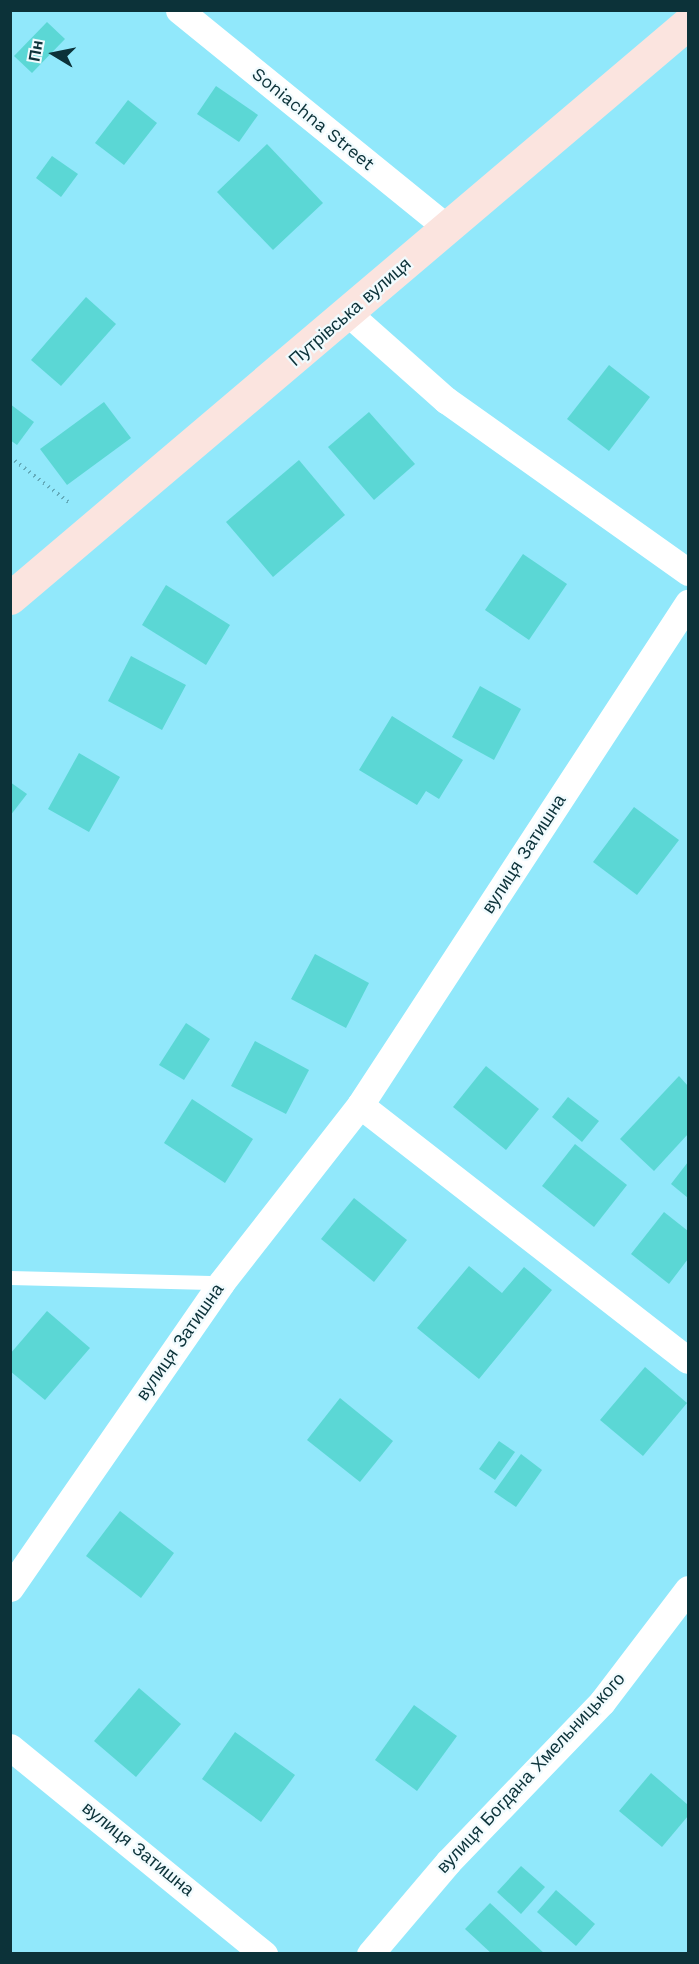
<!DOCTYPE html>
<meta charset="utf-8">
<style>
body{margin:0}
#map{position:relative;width:699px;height:1964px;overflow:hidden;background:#91e8fb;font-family:"Work Sans",sans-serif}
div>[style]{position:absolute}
.building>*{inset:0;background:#5bd7d5}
.path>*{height:4px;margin-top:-2px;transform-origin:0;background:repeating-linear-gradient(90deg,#64abba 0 1.5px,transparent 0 6px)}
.service>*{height:14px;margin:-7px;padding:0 7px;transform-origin:7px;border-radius:7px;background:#fff}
.minor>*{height:27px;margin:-13.5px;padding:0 13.5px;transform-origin:13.5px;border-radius:13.5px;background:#fff}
.secondary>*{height:33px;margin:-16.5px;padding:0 16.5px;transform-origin:16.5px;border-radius:16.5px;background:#fbe4df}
span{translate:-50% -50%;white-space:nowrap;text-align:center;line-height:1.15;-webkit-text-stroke:4.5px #f1fbfe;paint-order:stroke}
.street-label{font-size:18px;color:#0c3239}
.frame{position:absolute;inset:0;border:12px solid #0c3239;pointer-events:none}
.north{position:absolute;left:24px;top:24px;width:60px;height:60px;-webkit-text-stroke:4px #f1fbfe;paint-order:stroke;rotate:280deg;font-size:16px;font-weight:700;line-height:24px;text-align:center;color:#0c3239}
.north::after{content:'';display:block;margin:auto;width:21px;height:27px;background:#0c3239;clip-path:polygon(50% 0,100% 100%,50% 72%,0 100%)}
</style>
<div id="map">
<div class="building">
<i style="clip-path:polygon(47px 22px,65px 39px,32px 73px,14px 56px)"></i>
<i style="clip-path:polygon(216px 86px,258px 115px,239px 142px,197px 114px)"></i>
<i style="clip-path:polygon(128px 100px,157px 123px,124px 165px,95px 143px)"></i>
<i style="clip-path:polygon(267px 144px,323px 203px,273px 250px,217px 192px)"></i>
<i style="clip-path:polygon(52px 156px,78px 174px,61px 197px,36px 178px)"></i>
<i style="clip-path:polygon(86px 297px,116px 324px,61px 386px,31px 360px)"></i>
<i style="clip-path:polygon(609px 365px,650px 397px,609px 451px,567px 419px)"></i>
<i style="clip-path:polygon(104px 402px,131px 438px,67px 485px,40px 449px)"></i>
<i style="clip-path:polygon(10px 404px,34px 422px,17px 445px,10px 440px)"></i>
<i style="clip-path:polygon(369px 412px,415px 464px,374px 500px,328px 447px)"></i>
<i style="clip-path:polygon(299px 460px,345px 515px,273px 577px,226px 522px)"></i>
<i style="clip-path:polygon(523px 554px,567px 584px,529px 640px,485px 610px)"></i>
<i style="clip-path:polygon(166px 585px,230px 625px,206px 665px,142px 625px)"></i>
<i style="clip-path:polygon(131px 656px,186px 685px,162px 730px,108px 701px)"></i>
<i style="clip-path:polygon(480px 686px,521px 709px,494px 760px,452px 737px)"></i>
<i style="clip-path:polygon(392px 716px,463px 760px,439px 799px,426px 791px,417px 805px,359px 770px)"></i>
<i style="clip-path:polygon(79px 753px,120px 777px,89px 832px,48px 809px)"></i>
<i style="clip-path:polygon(10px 782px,27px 794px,10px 816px)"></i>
<i style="clip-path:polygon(634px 807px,679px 840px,637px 895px,593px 862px)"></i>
<i style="clip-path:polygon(315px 954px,369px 983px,346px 1028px,291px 999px)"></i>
<i style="clip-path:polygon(186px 1023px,210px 1039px,184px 1080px,159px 1065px)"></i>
<i style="clip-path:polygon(255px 1041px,309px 1070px,286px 1114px,231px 1086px)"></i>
<i style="clip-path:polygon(486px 1066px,539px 1109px,506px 1150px,453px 1107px)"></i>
<i style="clip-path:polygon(679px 1076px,688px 1086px,688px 1134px,654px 1171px,620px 1139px)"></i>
<i style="clip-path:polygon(568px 1097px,599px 1121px,582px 1142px,552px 1117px)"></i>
<i style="clip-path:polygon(192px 1099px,253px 1139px,225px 1183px,164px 1143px)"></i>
<i style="clip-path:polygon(575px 1144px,627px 1185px,594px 1227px,542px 1186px)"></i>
<i style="clip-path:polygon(688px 1162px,688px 1198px,671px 1184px)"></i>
<i style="clip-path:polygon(354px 1198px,407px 1240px,374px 1282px,321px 1239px)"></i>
<i style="clip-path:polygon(664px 1212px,688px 1231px,688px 1259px,669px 1284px,631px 1254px)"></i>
<i style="clip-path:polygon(469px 1266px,502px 1293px,524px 1267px,552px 1290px,479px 1379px,417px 1328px)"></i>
<i style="clip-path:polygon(47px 1311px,90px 1348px,45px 1400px,10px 1371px,10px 1354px)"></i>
<i style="clip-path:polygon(645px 1367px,687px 1403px,643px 1456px,600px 1420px)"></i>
<i style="clip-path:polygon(340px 1398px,393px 1441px,360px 1482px,307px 1440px)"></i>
<i style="clip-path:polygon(499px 1441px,515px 1452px,495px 1480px,479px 1469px)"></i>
<i style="clip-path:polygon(521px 1454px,542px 1470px,516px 1507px,494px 1492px)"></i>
<i style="clip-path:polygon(120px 1511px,174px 1553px,141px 1598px,86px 1556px)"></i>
<i style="clip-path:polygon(139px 1688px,181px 1724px,136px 1777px,94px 1741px)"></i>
<i style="clip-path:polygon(414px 1705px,457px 1736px,417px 1791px,375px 1760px)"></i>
<i style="clip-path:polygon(235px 1732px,295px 1775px,261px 1822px,202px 1779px)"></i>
<i style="clip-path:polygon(651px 1773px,688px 1805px,688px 1816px,662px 1847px,619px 1811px)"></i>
<i style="clip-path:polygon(521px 1866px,545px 1887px,521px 1914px,497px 1892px)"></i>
<i style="clip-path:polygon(556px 1890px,595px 1924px,576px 1946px,537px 1912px)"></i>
<i style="clip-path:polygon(490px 1903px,545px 1954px,492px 1954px,465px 1929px)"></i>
</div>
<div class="path">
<i style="left:10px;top:457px;width:77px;rotate:37.6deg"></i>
</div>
<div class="service">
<i style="left:10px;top:1278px;width:211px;rotate:1.4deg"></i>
</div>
<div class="minor">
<i style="left:179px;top:10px;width:345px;rotate:39.1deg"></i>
<i style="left:349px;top:314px;width:130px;rotate:41.6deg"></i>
<i style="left:446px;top:400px;width:297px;rotate:35.4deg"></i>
<i style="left:360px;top:1105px;width:415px;rotate:37.9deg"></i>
<i style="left:10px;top:1588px;width:371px;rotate:-55.3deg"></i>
<i style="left:221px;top:1283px;width:226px;rotate:-52deg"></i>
<i style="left:360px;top:1105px;width:600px;rotate:-56.84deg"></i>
<i style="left:10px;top:1747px;width:328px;rotate:39.2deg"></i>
<i style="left:370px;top:1954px;width:121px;rotate:-49.7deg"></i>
<i style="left:448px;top:1862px;width:222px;rotate:-46.1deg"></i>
<i style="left:602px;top:1702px;width:142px;rotate:-52.7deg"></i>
</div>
<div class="secondary">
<i style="left:10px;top:598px;width:889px;rotate:-40.3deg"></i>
</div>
<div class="street-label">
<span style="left:313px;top:119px;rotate:39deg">Soniachna Street</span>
<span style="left:350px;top:312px;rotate:-41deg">Путрівська вулиця</span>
<span style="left:524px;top:854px;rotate:-57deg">вулиця Затишна</span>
<span style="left:180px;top:1342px;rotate:-55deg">вулиця Затишна</span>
<span style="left:531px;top:1773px;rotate:-47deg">вулиця Богдана Хмельницького</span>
<span style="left:138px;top:1849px;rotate:39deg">вулиця Затишна</span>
</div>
<div class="frame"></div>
<div class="north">Пн</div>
</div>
